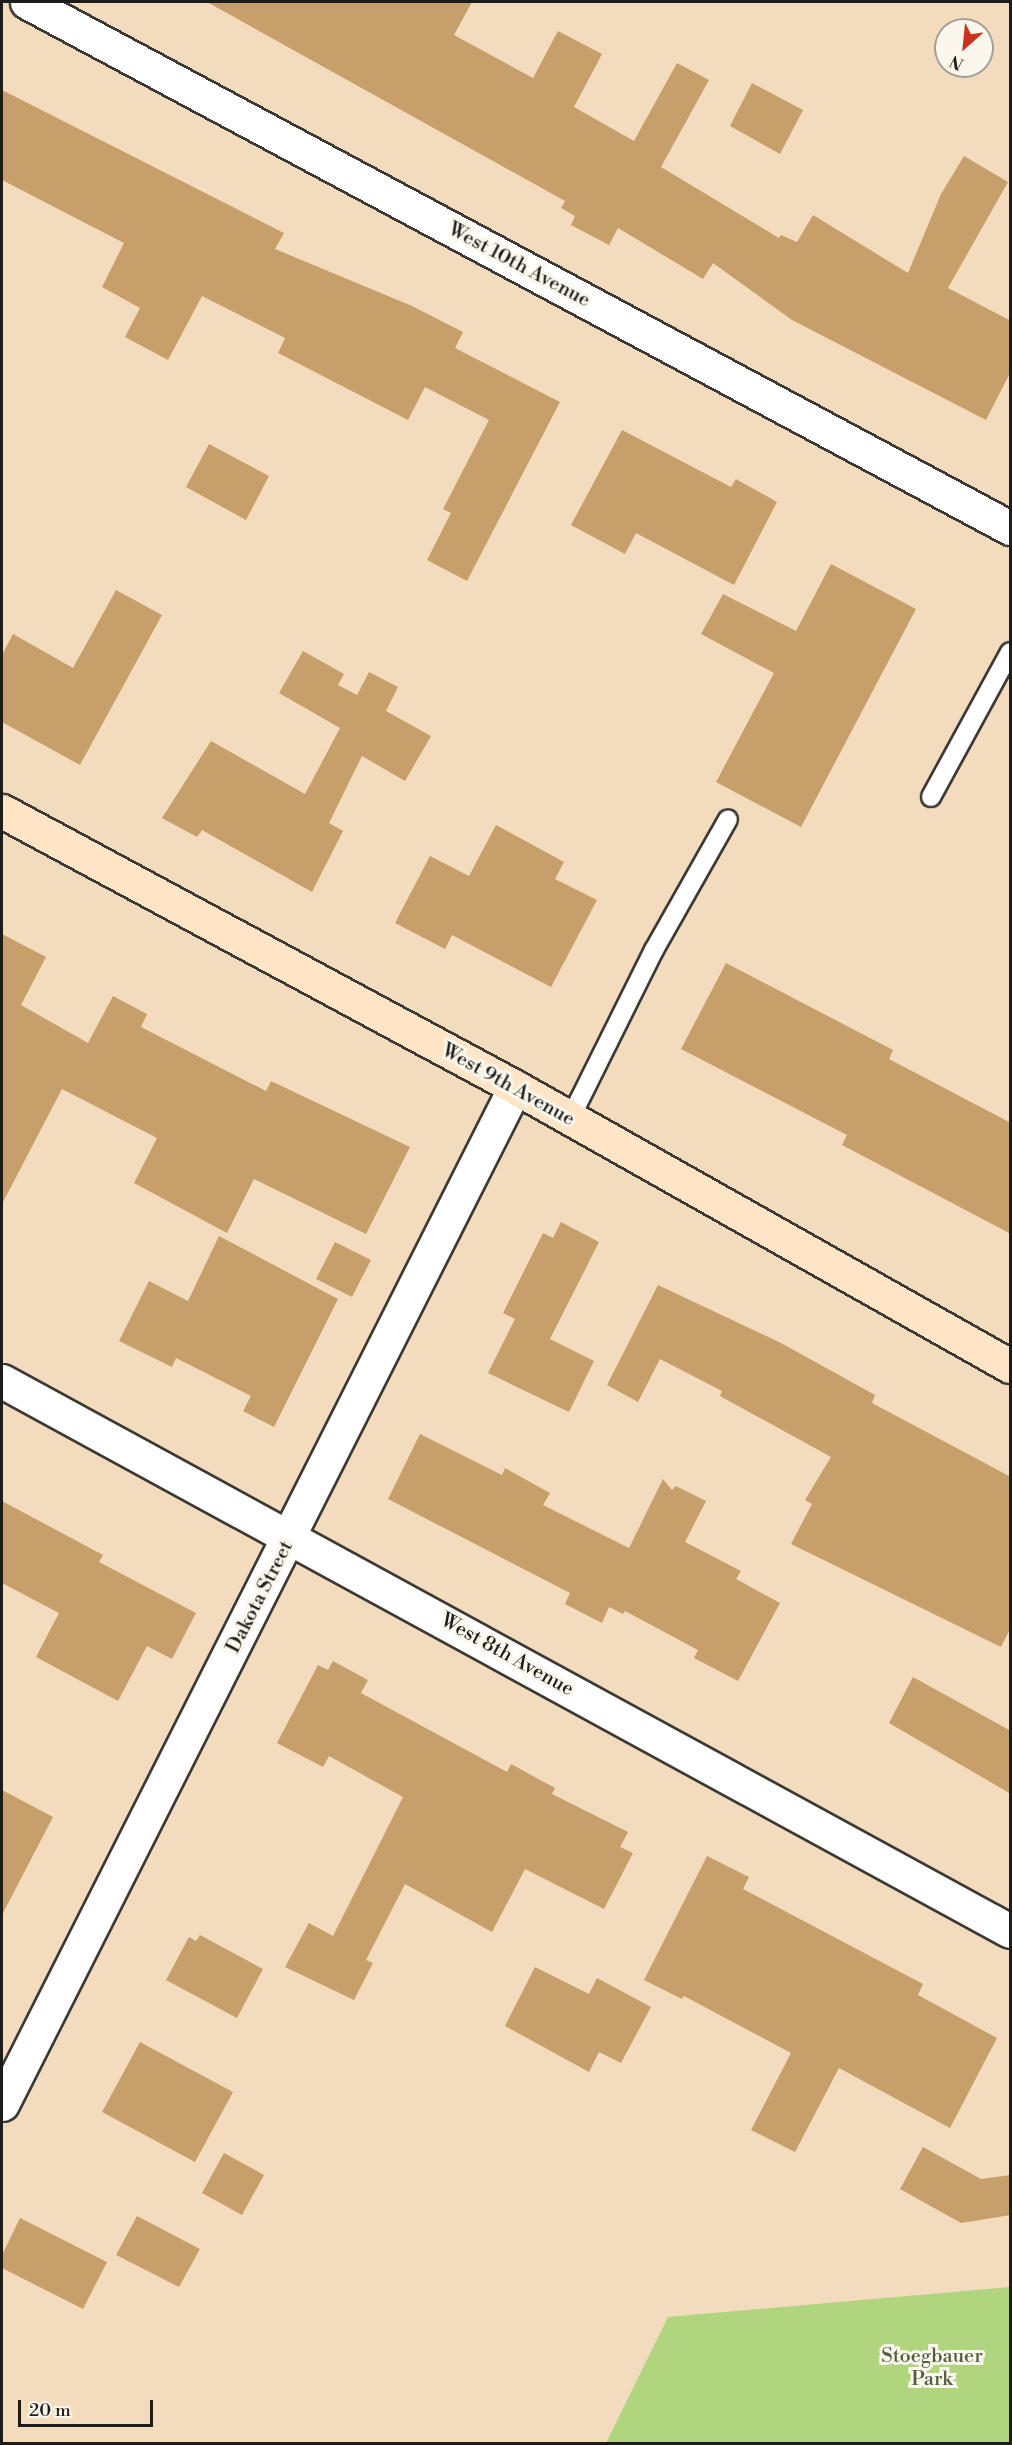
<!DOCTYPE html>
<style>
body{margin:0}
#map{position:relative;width:1012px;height:2445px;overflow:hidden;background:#f3dcbe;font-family:"Libre Bodoni",serif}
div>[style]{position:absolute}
.green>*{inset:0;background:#b1d57f}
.building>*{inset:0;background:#c79f6a}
.roads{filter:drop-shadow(2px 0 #3c3934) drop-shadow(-2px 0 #3c3934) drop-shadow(0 2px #3c3934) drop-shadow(0 -2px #3c3934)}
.service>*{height:18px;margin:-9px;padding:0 9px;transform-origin:9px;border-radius:9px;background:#fff}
.minor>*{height:33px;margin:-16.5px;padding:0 16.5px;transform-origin:16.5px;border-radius:16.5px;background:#fff}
.secondary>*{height:33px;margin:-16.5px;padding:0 16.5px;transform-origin:16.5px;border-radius:16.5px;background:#ffe4c6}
span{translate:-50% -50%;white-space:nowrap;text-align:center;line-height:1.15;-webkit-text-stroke:6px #fbf7ec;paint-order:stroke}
.street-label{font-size:20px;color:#1c1c1c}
.park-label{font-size:20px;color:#505d3f}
.frame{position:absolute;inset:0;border:3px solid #1c1c1c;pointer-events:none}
.north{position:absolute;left:934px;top:18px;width:60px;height:60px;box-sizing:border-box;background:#fbf7ec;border:2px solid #a29f99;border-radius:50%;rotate:207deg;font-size:16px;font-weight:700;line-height:24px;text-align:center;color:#1c1c1c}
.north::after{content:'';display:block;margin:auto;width:21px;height:27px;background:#c8321e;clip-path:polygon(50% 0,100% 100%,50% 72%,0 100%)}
.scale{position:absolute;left:18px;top:2400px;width:135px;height:27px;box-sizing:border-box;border:3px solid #1c1c1c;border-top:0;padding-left:8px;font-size:18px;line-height:21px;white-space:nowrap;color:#1c1c1c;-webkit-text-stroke:4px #fbf7ec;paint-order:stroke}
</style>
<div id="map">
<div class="green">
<i style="clip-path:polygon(1010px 2287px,1010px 2443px,606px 2443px,668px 2317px)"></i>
</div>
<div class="building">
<i style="clip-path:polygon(207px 2px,472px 2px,454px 35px,533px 78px,558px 31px,602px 54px,574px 107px,634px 141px,677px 63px,709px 80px,661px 167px,779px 238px,781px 235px,797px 242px,813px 215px,908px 273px,941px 194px,964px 156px,1008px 182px,948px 288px,1011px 321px,1011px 371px,986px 420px,792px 320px,713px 263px,703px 279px,618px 228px,609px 245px,571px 225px,575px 216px,561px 208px,565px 201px)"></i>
<i style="clip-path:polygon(752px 83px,803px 110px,780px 154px,730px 126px)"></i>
<i style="clip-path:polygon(2px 90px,284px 233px,275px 249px,412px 306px,463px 332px,455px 348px,560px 402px,467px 581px,427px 560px,451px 513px,443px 509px,489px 420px,425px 387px,408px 420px,278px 353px,285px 338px,202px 296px,168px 360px,125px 337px,140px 308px,102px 287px,124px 243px,2px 180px)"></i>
<i style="clip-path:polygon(622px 430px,731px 487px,736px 479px,777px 502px,734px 585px,636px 533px,625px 554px,571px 525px)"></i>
<i style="clip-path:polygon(209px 444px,269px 476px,246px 520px,186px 487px)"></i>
<i style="clip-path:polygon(831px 564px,916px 609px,801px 827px,716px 782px,774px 673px,701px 634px,723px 594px,796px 631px)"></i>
<i style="clip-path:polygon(116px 590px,162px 615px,80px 765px,2px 722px,2px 655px,13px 634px,73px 668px)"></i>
<i style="clip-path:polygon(303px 651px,344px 674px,338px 685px,357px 695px,369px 672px,398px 687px,386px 711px,431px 736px,405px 781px,362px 756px,329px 823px,343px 831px,312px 892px,202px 830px,197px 837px,162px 818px,211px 741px,305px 794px,340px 728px,279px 693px)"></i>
<i style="clip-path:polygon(496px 825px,564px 862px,555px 879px,597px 900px,551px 987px,452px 935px,445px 949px,395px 923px,430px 856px,469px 876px)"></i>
<i style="clip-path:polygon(2px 934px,46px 957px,21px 1005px,88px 1043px,113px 996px,147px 1014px,141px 1027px,266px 1091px,271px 1081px,410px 1147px,366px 1234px,254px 1179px,227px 1233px,134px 1183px,157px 1138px,62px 1089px,2px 1204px)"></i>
<i style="clip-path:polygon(726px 963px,893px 1050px,889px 1059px,1011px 1123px,1011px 1234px,842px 1145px,847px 1135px,681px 1049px)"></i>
<i style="clip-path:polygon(561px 1222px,599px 1242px,550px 1339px,594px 1361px,569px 1412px,488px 1373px,515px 1319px,503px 1313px,543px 1233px,553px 1238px)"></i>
<i style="clip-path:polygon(219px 1236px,338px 1299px,274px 1427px,243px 1411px,251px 1396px,176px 1358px,172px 1367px,119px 1341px,149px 1281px,188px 1301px)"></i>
<i style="clip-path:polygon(335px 1242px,371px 1260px,352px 1297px,316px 1279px)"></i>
<i style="clip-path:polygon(658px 1285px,781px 1343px,875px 1395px,872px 1403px,1011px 1477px,1011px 1627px,1001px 1647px,791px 1544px,812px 1504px,805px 1500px,831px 1457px,720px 1396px,722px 1391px,660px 1359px,638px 1402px,607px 1385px)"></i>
<i style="clip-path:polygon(420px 1434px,502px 1475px,505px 1468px,550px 1493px,543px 1505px,629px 1548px,663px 1479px,672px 1490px,676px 1486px,706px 1501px,685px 1542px,741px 1571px,736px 1579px,780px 1603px,738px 1681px,694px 1658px,698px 1650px,625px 1611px,623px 1614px,609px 1607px,602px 1623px,565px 1604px,570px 1593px,388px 1499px)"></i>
<i style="clip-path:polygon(2px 1501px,103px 1555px,99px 1562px,196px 1613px,172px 1659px,147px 1646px,118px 1701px,36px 1657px,59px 1613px,2px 1583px)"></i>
<i style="clip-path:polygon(333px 1661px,368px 1680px,361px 1693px,507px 1772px,511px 1764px,555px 1788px,552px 1794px,628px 1832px,620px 1847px,633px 1853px,604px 1909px,525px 1869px,492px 1932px,405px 1884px,366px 1960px,373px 1963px,354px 2000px,285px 1967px,309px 1923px,333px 1936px,403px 1797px,329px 1756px,323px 1767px,277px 1743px,318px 1665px,328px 1670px)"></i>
<i style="clip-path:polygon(913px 1677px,1011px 1731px,1011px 1794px,889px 1723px)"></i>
<i style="clip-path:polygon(2px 1790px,53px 1817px,2px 1915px)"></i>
<i style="clip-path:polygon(707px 1856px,749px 1877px,743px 1889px,923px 1984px,918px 1995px,997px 2038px,950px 2128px,839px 2068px,795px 2152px,751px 2130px,791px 2053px,684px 1996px,682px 1999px,644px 1980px)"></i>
<i style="clip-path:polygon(200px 1935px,263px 1969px,237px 2018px,166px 1980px,189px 1937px,196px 1941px)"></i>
<i style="clip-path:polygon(535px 1967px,589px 1994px,597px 1978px,651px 2007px,621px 2063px,599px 2052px,589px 2072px,505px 2026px)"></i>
<i style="clip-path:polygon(140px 2042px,233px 2092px,195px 2162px,102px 2112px)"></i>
<i style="clip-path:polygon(923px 2147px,981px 2179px,1011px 2175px,1011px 2215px,961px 2223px,900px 2189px)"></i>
<i style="clip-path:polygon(224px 2153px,264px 2175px,242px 2215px,202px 2193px)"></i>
<i style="clip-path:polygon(137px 2216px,200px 2249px,179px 2287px,116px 2255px)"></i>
<i style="clip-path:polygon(20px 2218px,107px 2262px,83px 2309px,2px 2268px,2px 2255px)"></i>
</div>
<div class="roads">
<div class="service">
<i style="left:931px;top:797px;width:165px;rotate:-61.4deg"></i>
<i style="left:570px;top:1119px;width:189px;rotate:-63.6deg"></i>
<i style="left:654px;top:950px;width:150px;rotate:-60.5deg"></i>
</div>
<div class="minor">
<i style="left:27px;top:2px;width:1115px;rotate:28.15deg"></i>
<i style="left:2px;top:1381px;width:1148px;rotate:28.62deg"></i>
<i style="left:2px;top:2104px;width:1139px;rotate:-63.23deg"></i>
</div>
<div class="secondary">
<i style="left:2px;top:811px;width:583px;rotate:28.28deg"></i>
<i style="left:515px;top:1087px;width:568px;rotate:29.41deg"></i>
</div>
</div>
<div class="street-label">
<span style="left:519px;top:265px;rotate:28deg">West 10th Avenue</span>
<span style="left:508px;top:1085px;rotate:29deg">West 9th Avenue</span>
<span style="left:260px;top:1597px;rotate:-63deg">Dakota Street</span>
<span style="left:507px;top:1655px;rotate:29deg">West 8th Avenue</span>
</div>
<div class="park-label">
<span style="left:932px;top:2368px">Stoegbauer<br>Park</span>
</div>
<div class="frame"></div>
<div class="north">N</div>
<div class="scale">20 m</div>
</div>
